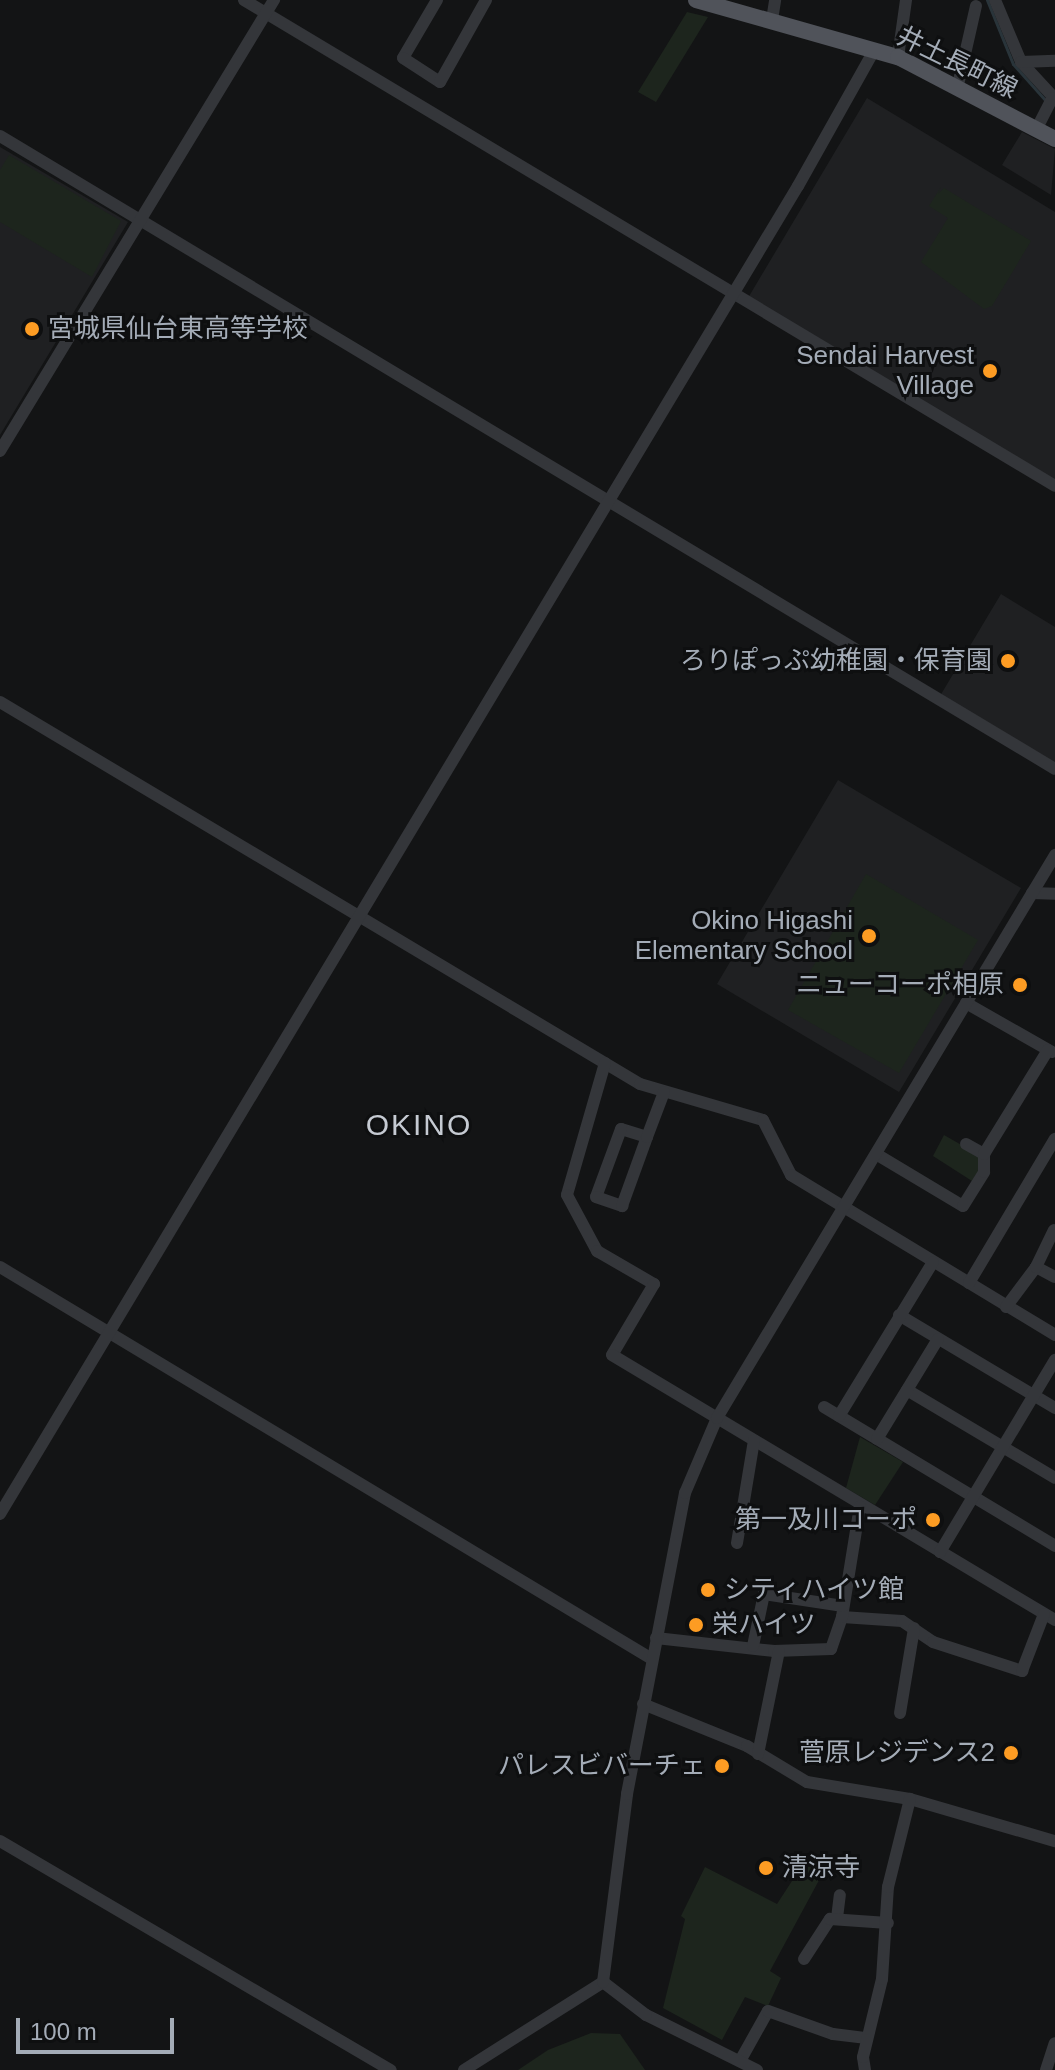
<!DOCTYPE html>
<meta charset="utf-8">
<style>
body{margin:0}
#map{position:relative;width:1055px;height:2070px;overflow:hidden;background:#131415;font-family:Helvetica,"Noto Sans JP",sans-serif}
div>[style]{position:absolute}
.built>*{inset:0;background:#1f2022}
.green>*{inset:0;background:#1d251d}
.stream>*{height:3px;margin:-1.5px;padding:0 1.5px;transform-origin:1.5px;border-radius:1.5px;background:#29343a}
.minor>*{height:12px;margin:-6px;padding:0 6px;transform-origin:6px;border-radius:6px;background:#34363a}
.major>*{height:16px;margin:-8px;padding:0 8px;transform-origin:8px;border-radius:8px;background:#50535a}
.dots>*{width:22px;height:22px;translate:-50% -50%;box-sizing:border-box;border:4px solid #0e0f10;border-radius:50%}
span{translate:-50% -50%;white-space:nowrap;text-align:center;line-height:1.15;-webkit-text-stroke:6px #0e0f10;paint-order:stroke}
.street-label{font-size:26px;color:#a4acb7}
.poi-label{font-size:26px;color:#a4acb7}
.left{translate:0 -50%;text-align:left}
.right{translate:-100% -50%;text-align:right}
.quarter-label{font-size:30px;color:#c5cad2;letter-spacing:2px}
.scale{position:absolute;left:16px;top:2018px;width:158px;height:36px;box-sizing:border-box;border:4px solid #a4acb7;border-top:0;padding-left:10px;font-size:24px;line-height:28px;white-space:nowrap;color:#a4acb7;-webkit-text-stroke:6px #0e0f10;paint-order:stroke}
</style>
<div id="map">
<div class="built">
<i style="clip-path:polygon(867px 98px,1055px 212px,1055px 483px,748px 298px)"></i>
<i style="clip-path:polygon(1022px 132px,1055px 149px,1051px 195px,1002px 165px)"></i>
<i style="clip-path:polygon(0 147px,128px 222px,0 435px)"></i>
<i style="clip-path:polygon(1001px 594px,1055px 627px,1055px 765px,940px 696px)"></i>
<i style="clip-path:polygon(838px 780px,1021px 888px,899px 1092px,717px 984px)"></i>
</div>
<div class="green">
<i style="clip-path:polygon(687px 12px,708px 17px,656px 102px,638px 92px)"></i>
<i style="clip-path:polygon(9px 155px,121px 221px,92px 277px,0 222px,0 170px)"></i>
<i style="clip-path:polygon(941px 187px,938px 194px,944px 188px,1031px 241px,992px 306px,984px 309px,921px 262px,948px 218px,929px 206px)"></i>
<i style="clip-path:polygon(866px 874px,978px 940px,899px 1073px,788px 1010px)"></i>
<i style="clip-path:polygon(944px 1135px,979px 1155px,980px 1169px,972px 1181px,933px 1156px)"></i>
<i style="clip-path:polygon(860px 1437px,903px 1462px,875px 1505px,846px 1488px)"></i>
<i style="clip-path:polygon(803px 1864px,824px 1871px,770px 1971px,781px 1978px,768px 2006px,745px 1997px,722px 2040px,663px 2008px,685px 1919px,681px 1916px,705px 1867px,777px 1904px)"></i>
<i style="clip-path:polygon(591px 2033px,620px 2034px,645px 2070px,518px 2070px,548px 2050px)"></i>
</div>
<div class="stream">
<i style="left:987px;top:0;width:69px;rotate:67.9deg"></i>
<i style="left:1013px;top:64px;width:50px;rotate:48.3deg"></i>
</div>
<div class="minor">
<i style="left:244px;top:0;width:945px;rotate:30.93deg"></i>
<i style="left:437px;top:0;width:67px;rotate:120.4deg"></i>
<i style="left:403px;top:58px;width:44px;rotate:33deg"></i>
<i style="left:440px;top:82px;width:94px;rotate:-60.7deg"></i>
<i style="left:995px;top:0;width:67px;rotate:67.2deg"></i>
<i style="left:1021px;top:62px;width:50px;rotate:47.4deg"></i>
<i style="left:772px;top:20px;width:20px;rotate:-81deg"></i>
<i style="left:898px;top:57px;width:58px;rotate:-82deg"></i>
<i style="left:1021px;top:62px;width:34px;rotate:-2deg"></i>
<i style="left:958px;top:85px;width:81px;rotate:-77.2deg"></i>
<i style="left:1036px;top:130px;width:36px;rotate:-63deg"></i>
<i style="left:0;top:136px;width:1230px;rotate:30.96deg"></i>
<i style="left:0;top:451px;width:528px;rotate:-58.72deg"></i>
<i style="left:0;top:702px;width:745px;rotate:30.83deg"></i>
<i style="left:640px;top:1084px;width:128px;rotate:16.3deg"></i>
<i style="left:763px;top:1120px;width:62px;rotate:63deg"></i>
<i style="left:791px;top:1175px;width:309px;rotate:31.2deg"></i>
<i style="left:1032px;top:893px;width:23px;rotate:2deg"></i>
<i style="left:966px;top:1003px;width:99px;rotate:29.7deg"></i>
<i style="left:605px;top:1063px;width:137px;rotate:106.1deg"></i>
<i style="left:567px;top:1195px;width:64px;rotate:61.8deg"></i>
<i style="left:597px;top:1251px;width:66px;rotate:30.1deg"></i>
<i style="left:654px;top:1284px;width:82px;rotate:120.6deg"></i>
<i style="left:612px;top:1355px;width:516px;rotate:30.89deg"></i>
<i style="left:647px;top:1137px;width:27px;rotate:-163deg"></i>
<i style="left:621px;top:1129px;width:72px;rotate:110.2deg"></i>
<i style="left:596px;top:1197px;width:28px;rotate:19deg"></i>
<i style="left:622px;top:1206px;width:73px;rotate:-70.1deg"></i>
<i style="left:647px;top:1137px;width:48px;rotate:-69.3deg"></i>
<i style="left:966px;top:1144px;width:21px;rotate:29deg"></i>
<i style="left:876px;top:1154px;width:101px;rotate:30.9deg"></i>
<i style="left:963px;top:1206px;width:40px;rotate:-58deg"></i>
<i style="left:984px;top:1172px;width:18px;rotate:-90deg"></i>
<i style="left:984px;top:1154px;width:122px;rotate:-58.4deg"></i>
<i style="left:0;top:1267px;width:761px;rotate:31.02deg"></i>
<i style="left:1036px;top:1267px;width:21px;rotate:28deg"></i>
<i style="left:969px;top:1283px;width:168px;rotate:-59.2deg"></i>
<i style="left:1006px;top:1307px;width:50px;rotate:-53.1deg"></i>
<i style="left:1036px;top:1267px;width:41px;rotate:-64.1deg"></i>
<i style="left:899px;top:1315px;width:182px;rotate:30.8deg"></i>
<i style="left:907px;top:1390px;width:172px;rotate:30.7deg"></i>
<i style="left:824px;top:1407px;width:270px;rotate:31deg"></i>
<i style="left:839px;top:1416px;width:180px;rotate:-58.6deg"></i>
<i style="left:877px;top:1439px;width:117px;rotate:-58.6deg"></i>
<i style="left:0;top:1514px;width:1549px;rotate:-59deg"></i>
<i style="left:798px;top:186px;width:157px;rotate:-60.7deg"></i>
<i style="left:737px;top:1543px;width:104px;rotate:-80.6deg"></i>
<i style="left:940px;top:1552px;width:224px;rotate:-59.1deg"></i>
<i style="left:842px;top:1617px;width:60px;rotate:3.8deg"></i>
<i style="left:902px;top:1621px;width:37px;rotate:34deg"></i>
<i style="left:933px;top:1642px;width:94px;rotate:18deg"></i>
<i style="left:1022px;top:1671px;width:61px;rotate:-68.9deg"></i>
<i style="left:656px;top:1638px;width:119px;rotate:6.3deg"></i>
<i style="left:774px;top:1651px;width:57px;rotate:-2deg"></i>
<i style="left:831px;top:1649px;width:34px;rotate:-71deg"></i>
<i style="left:842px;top:1617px;width:112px;rotate:-80.8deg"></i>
<i style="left:753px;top:1646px;width:53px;rotate:-78.1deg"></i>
<i style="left:764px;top:1594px;width:80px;rotate:8.6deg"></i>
<i style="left:643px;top:1704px;width:112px;rotate:22deg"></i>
<i style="left:747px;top:1746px;width:70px;rotate:31deg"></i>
<i style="left:807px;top:1782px;width:104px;rotate:9.4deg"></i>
<i style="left:910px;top:1799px;width:151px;rotate:16.2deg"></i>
<i style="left:900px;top:1713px;width:86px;rotate:-80.6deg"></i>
<i style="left:758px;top:1754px;width:105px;rotate:-78.5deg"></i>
<i style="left:0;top:1841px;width:453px;rotate:30.4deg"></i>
<i style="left:837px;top:1918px;width:23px;rotate:-83deg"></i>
<i style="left:804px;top:1959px;width:48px;rotate:-57deg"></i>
<i style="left:830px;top:1919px;width:58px;rotate:3.9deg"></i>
<i style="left:740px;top:2061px;width:57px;rotate:-60.8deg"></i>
<i style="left:768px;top:2011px;width:69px;rotate:19.5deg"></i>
<i style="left:833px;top:2034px;width:34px;rotate:7deg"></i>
<i style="left:464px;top:2070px;width:165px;rotate:-32.3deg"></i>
<i style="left:757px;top:2070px;width:124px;rotate:-153.6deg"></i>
<i style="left:646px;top:2015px;width:54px;rotate:-142.5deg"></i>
<i style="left:603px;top:1982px;width:190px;rotate:-82.7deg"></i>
<i style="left:627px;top:1794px;width:307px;rotate:-79.1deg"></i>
<i style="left:685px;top:1493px;width:82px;rotate:-66.9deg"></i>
<i style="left:717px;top:1418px;width:657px;rotate:-59.02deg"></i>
<i style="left:865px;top:2070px;width:13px;rotate:-99deg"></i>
<i style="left:863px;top:2057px;width:80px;rotate:-76.3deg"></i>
<i style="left:882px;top:1979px;width:92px;rotate:-86.3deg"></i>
<i style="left:888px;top:1887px;width:91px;rotate:-76deg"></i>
<i style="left:1046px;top:2070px;width:28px;rotate:-72deg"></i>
</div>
<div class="major">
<i style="left:696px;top:0;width:210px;rotate:15.8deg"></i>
<i style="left:898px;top:57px;width:177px;rotate:27.6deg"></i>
</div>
<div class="dots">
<i style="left:32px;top:329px;background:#fd9c23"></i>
<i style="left:990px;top:371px;background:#fd9c23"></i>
<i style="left:1008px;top:661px;background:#fd9c23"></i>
<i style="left:869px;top:936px;background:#fd9c23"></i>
<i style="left:1020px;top:985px;background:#fd9c23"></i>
<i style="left:933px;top:1520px;background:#fd9c23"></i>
<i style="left:708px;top:1590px;background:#fd9c23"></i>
<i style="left:696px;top:1625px;background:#fd9c23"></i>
<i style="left:1011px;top:1753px;background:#fd9c23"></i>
<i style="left:722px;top:1766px;background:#fd9c23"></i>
<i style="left:766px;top:1868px;background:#fd9c23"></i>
</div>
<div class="street-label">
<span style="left:957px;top:63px;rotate:26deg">井土長町線</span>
</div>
<div class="poi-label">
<span class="left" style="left:48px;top:329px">宮城県仙台東高等学校</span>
<span class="right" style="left:974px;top:371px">Sendai Harvest<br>Village</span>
<span class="right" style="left:992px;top:661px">ろりぽっぷ幼稚園・保育園</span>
<span class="right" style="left:853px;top:936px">Okino Higashi<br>Elementary School</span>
<span class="right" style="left:1004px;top:985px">ニューコーポ相原</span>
<span class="right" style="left:917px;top:1520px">第一及川コーポ</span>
<span class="left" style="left:724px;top:1590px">シティハイツ館</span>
<span class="left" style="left:712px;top:1625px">栄ハイツ</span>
<span class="right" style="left:995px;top:1753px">菅原レジデンス2</span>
<span class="right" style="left:706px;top:1766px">パレスビバーチェ</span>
<span class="left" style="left:782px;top:1868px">清涼寺</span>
</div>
<div class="quarter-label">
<span style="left:419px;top:1125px">OKINO</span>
</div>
<div class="scale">100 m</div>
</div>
